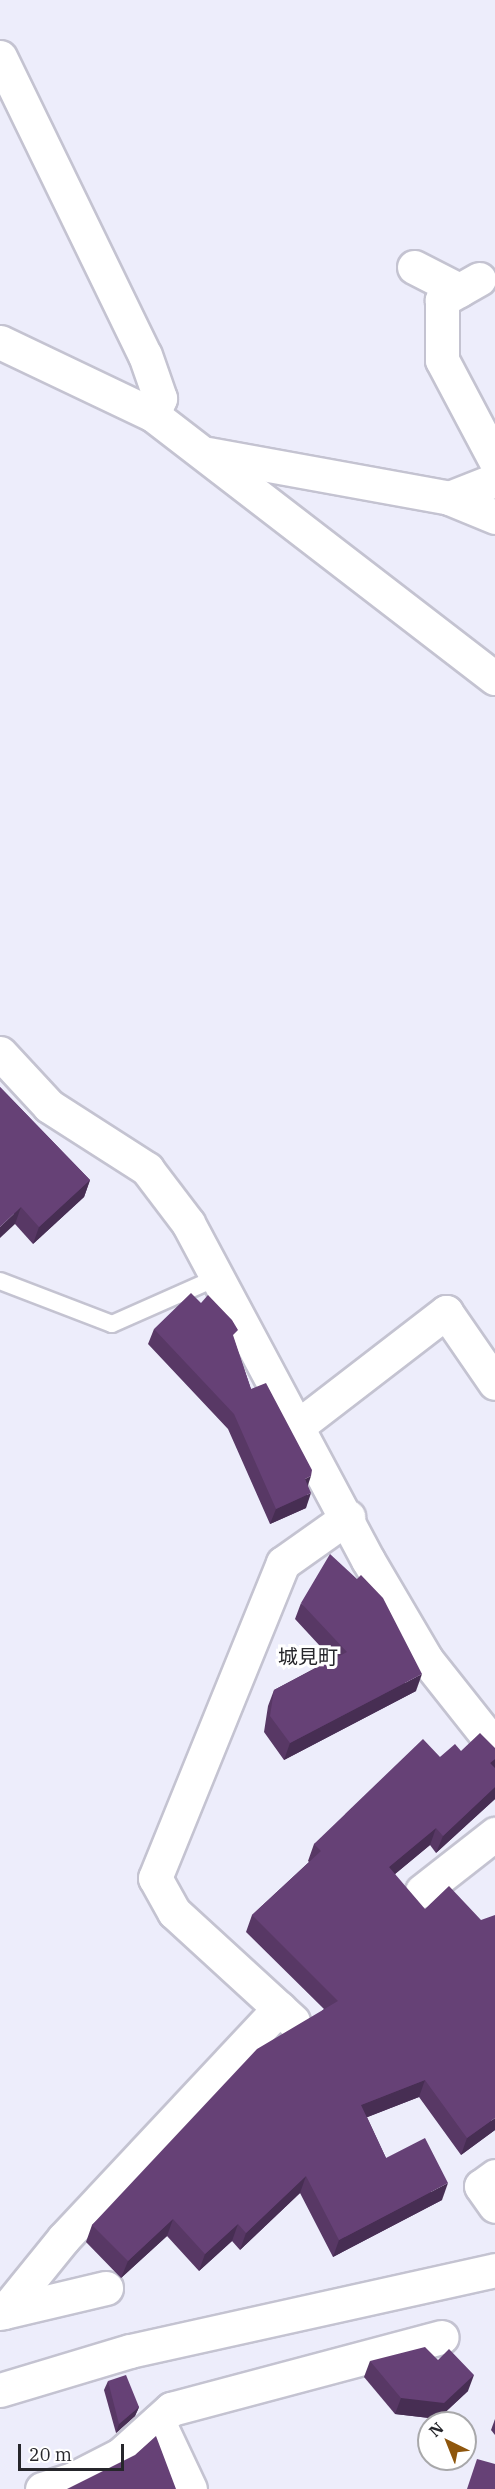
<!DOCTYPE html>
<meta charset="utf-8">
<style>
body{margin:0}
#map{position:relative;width:495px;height:2489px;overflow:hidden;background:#ededfb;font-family:"IBM Plex Serif","Noto Sans JP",serif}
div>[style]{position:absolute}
.roads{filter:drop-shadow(2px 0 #c4c3d1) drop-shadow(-2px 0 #c4c3d1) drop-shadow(0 2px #c4c3d1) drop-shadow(0 -2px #c4c3d1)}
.service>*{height:16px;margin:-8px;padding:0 8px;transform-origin:8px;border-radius:8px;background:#fff}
.minor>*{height:33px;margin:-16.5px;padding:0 16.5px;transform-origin:16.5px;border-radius:16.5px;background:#fff}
.tertiary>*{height:33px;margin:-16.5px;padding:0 16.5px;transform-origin:16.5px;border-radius:16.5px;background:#fff}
.wall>*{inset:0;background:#583865}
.shaded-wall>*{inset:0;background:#472e53}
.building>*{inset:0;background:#664176}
span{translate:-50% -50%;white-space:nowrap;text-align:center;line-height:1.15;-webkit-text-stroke:6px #fff;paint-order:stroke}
.quarter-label{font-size:20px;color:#26262b}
.north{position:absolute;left:417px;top:2411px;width:60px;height:60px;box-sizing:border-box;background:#fff;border:2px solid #a8a8aa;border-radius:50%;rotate:317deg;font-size:16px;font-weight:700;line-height:24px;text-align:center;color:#26262b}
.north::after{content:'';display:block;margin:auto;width:21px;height:27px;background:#8e560d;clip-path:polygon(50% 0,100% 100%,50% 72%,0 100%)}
.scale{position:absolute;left:18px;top:2444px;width:106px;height:27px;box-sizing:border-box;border:3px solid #26262b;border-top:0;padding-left:8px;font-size:18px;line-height:21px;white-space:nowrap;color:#26262b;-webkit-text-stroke:4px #fff;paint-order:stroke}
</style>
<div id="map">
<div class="roads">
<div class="service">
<i style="left:0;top:1281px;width:120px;rotate:21deg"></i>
<i style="left:112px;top:1324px;width:114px;rotate:-23.9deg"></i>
</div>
<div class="minor">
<i style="left:0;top:57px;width:331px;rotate:64.1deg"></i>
<i style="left:145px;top:355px;width:46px;rotate:70.8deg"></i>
<i style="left:160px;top:398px;width:18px;rotate:112deg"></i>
<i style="left:414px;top:267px;width:51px;rotate:27.1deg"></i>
<i style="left:479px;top:279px;width:43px;rotate:150.4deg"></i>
<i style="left:442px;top:300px;width:60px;rotate:90deg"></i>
<i style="left:442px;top:360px;width:113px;rotate:62.1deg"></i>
<i style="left:0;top:342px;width:170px;rotate:25.5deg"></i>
<i style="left:153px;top:415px;width:431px;rotate:37.6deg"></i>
<i style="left:208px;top:454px;width:245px;rotate:10.3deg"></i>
<i style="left:449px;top:498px;width:50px;rotate:22.4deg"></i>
<i style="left:449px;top:498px;width:49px;rotate:-21.4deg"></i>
<i style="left:0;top:1053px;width:72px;rotate:47.2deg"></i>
<i style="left:49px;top:1106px;width:117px;rotate:32.7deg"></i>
<i style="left:147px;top:1169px;width:68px;rotate:52.8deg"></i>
<i style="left:188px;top:1223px;width:382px;rotate:61.9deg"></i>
<i style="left:368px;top:1560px;width:115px;rotate:59.6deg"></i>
<i style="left:426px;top:1659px;width:111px;rotate:51.6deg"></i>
<i style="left:298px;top:1426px;width:187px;rotate:-37.6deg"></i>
<i style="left:446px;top:1312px;width:86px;rotate:55.4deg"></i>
<i style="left:422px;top:1891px;width:93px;rotate:-38deg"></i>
<i style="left:293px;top:2021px;width:161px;rotate:-137.5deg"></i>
<i style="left:174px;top:1912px;width:39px;rotate:-119deg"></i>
<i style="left:155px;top:1878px;width:340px;rotate:-67.9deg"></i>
<i style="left:283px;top:1563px;width:80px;rotate:-35.3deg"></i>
<i style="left:495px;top:2176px;width:17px;rotate:144deg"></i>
<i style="left:481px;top:2186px;width:24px;rotate:55deg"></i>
<i style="left:4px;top:2312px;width:95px;rotate:-51deg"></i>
<i style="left:64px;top:2238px;width:315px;rotate:-46.9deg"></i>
<i style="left:0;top:2313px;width:109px;rotate:-13.3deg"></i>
<i style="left:158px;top:2421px;width:75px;rotate:64.8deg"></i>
<i style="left:42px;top:2489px;width:35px;rotate:-18deg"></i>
<i style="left:75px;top:2478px;width:51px;rotate:-27.1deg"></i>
<i style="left:120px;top:2455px;width:69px;rotate:-42deg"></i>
<i style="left:171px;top:2409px;width:280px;rotate:-14.9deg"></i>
</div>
<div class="tertiary">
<i style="left:0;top:2390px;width:136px;rotate:-16.7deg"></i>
<i style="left:130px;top:2351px;width:374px;rotate:-12.5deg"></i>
</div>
</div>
<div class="wall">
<i style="clip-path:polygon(0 1087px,90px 1180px,84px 1197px,33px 1244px,15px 1224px)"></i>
<i style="clip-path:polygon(154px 1329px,234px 1340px,251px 1389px,308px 1485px,306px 1508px,270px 1524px,228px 1429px,148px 1344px)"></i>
<i style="clip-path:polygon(301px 1603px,416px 1691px,284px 1760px,264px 1732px,268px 1706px,274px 1690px,332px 1659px,295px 1619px)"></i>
<i style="clip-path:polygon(495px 1748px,495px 1799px,436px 1853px,430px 1845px,395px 1874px,495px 2130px,461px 2155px,419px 2097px,367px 2117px,386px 2158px,442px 2200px,333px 2257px,300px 2193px,240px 2250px,232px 2241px,199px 2271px,167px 2236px,121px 2278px,86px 2242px,92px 2225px,324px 2009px,246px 1932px,252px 1915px,309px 1862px,308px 1861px,314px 1844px,440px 1757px,461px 1751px)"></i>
<i style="clip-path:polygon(370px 2361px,468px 2391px,438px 2419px,395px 2414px,364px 2377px)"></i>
<i style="clip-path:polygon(108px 2381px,139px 2407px,135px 2416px,116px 2433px,104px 2390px)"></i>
<i style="clip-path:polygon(495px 2419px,495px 2435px,491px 2430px)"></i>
</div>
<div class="shaded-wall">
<i style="clip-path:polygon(90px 1180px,84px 1197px,33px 1244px,39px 1227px)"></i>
<i style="clip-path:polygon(21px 1207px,15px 1224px,0 1238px,0 1227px)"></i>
<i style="clip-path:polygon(311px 1476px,306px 1491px,305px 1479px)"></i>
<i style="clip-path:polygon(311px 1493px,306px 1508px,270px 1524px,276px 1509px)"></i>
<i style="clip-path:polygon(422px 1674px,416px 1691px,284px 1760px,290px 1743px)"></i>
<i style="clip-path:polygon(495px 1759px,495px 1770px,490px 1763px)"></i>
<i style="clip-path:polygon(495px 1787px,495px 1799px,436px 1853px,443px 1836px)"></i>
<i style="clip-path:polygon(436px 1828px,430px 1845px,383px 1884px,389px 1867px)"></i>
<i style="clip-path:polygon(425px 2080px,419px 2097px,355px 2122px,361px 2105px)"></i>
<i style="clip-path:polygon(495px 2118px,495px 2130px,461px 2155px,467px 2138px)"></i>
<i style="clip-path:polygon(306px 2176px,300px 2193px,240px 2250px,246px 2233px)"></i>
<i style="clip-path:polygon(448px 2183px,442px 2200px,333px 2257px,339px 2240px)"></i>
<i style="clip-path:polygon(173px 2219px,167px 2236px,121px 2278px,128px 2261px)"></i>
<i style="clip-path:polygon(238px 2224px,232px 2241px,199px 2271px,205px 2254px)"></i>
<i style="clip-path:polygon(474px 2375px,468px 2391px,438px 2419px,395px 2414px,401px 2398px)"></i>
<i style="clip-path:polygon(139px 2407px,135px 2416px,116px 2433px,119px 2424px)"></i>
</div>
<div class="building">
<i style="clip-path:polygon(0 1087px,90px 1180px,39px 1227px,21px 1207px,0 1227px)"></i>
<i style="clip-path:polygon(191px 1293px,201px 1303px,208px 1295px,232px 1320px,238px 1330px,233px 1335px,251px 1389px,266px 1383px,312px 1470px,311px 1476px,305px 1479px,311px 1493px,276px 1509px,234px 1414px,154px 1329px)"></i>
<i style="clip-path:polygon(330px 1554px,357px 1579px,361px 1575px,383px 1598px,422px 1674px,290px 1743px,270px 1716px,274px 1690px,347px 1652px,301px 1603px)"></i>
<i style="clip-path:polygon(480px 1733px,495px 1748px,495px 1759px,490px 1763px,495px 1768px,495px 1787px,443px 1836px,436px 1828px,389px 1867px,425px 1909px,449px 1886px,481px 1920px,495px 1915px,495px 2118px,467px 2138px,425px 2080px,361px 2105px,386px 2158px,425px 2138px,448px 2183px,339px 2240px,306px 2176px,246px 2233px,238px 2224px,205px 2254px,173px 2219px,128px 2261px,92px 2225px,257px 2049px,338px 2001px,252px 1915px,321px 1851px,314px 1844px,423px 1739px,440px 1757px,455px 1744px,461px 1751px)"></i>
<i style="clip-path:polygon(425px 2347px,438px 2360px,449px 2349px,474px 2375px,444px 2403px,401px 2398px,370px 2361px)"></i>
<i style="clip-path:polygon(126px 2375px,139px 2407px,119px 2424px,108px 2381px)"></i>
<i style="clip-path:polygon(156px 2436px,176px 2489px,67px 2489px,135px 2455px)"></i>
<i style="clip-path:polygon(477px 2459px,495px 2464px,495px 2489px,467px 2489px)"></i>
</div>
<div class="quarter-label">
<span style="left:308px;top:1656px">城見町</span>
</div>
<div class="north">N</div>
<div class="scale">20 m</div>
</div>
